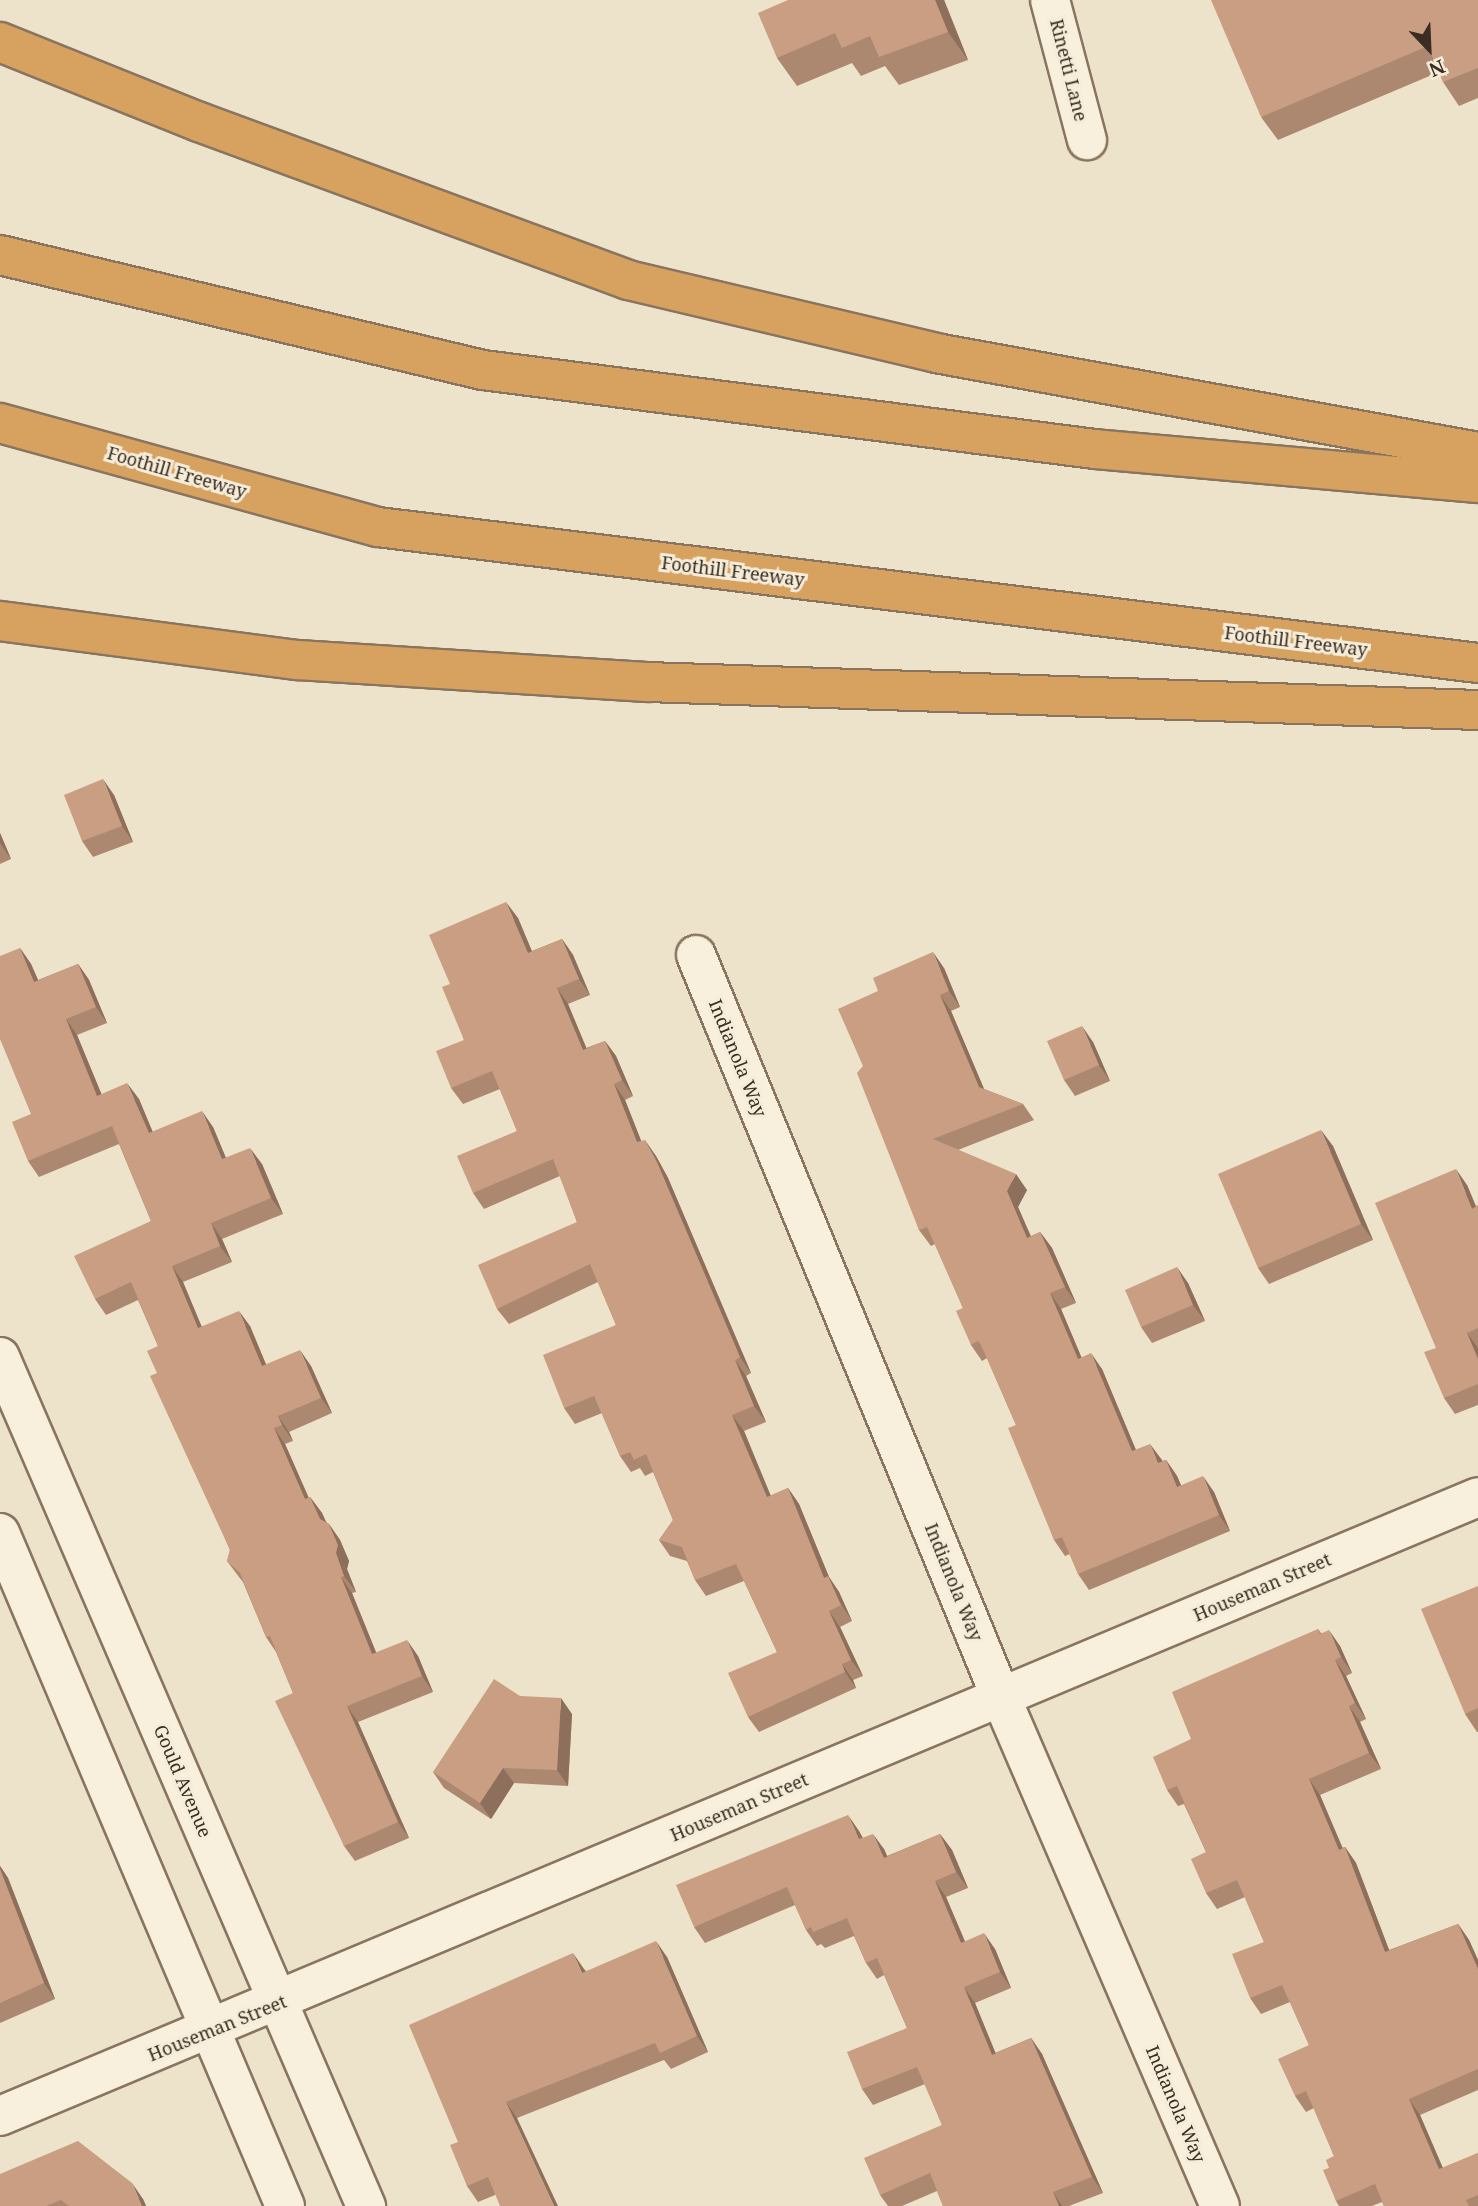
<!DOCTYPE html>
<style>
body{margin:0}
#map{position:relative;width:1478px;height:2206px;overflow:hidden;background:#ede2ca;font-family:"Noto Serif",serif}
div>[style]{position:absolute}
.roads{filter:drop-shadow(2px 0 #89755f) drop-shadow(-2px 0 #89755f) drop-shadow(0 2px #89755f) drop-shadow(0 -2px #89755f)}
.minor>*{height:38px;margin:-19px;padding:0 19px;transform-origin:19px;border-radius:19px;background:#f8efdd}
.tertiary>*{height:38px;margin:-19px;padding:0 19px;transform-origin:19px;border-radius:19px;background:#f8efdd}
.motorway>*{height:38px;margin:-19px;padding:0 19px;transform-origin:19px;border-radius:19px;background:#d7a160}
.wall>*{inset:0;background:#ad8870}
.shaded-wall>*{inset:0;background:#8d6f5b}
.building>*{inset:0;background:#c99e82}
span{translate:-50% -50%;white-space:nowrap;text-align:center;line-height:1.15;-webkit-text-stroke:6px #f5ecd9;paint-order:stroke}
.street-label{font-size:18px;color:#3a2d21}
.north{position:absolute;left:1394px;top:14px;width:70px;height:70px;-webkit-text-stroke:5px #f5ecd9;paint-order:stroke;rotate:157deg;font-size:19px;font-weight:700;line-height:28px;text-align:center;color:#3a2d21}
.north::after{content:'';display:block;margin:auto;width:24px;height:32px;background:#3a2d21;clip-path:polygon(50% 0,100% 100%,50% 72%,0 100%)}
</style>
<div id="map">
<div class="roads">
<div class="minor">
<i style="left:1050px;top:0;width:145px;rotate:75.2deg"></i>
<i style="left:696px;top:955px;width:800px;rotate:67.67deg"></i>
<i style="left:1000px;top:1695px;width:556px;rotate:66.71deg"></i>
<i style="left:0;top:2116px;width:1602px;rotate:-22.72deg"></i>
</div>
<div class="tertiary">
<i style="left:0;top:1357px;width:925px;rotate:66.68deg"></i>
<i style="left:0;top:1533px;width:731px;rotate:67.05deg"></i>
</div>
<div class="motorway">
<i style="left:0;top:42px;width:214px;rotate:21.9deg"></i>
<i style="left:199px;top:122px;width:457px;rotate:20.2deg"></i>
<i style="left:628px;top:280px;width:317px;rotate:13.3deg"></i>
<i style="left:936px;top:353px;width:551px;rotate:10.35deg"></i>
<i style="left:0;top:255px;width:497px;rotate:13.4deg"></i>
<i style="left:483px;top:370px;width:617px;rotate:7.36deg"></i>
<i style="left:1095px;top:449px;width:385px;rotate:5.1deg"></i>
<i style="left:0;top:423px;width:392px;rotate:15.4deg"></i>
<i style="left:378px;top:527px;width:1108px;rotate:7.05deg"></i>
<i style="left:0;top:621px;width:300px;rotate:7.5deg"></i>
<i style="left:297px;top:660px;width:351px;rotate:3.6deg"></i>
<i style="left:647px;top:682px;width:831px;rotate:1.93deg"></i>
</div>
</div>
<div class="wall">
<i style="clip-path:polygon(788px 0,944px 0,968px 60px,899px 85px,885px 66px,861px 76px,852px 63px,797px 86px,777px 58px)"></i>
<i style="clip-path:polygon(1478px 0,1478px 98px,1459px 106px,1443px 82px,1439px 72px,1278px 140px,1261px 117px)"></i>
<i style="clip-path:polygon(114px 795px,133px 842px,93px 857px,82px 841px)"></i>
<i style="clip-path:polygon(0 833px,11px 859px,0 864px)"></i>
<i style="clip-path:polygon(518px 918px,532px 951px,562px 939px,573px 955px,590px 995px,568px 1004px,586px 1048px,605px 1041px,616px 1056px,633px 1096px,625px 1100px,641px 1141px,656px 1156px,668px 1178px,751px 1373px,746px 1376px,766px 1422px,744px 1431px,770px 1496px,788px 1488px,799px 1504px,829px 1577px,839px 1592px,852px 1621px,840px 1627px,863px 1676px,853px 1680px,856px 1688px,759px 1732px,748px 1717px,777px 1652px,744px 1581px,706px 1596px,695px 1580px,687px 1561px,670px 1556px,659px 1540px,673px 1520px,653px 1472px,645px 1476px,640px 1468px,631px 1472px,620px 1456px,602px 1413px,575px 1424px,564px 1408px,616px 1325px,598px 1282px,509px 1324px,497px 1309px,577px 1222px,560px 1176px,484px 1209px,473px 1193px,517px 1131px,500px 1089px,463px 1104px,451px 1088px,464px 1040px,450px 984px)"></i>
<i style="clip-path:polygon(20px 948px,31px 964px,38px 980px,78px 964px,89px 980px,107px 1023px,77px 1035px,101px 1094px,139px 1099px,152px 1132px,213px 1127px,226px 1158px,262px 1164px,283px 1214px,222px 1239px,232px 1262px,183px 1282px,201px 1326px,250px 1326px,266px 1364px,311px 1366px,332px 1413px,289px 1432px,293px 1441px,285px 1444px,309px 1498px,310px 1497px,322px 1513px,326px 1522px,329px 1524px,340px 1540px,349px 1561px,347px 1569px,356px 1592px,352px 1593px,376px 1652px,418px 1656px,433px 1692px,358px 1722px,409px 1838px,355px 1861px,344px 1846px,293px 1693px,276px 1652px,266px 1637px,243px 1582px,239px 1577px,227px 1561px,230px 1550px,157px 1373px,158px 1346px,138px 1300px,106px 1315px,95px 1299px,151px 1221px,119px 1144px,39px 1177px,28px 1161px,31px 1114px)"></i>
<i style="clip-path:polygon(944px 968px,960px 1007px,951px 1011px,984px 1089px,1023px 1104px,1034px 1120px,958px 1150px,1027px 1190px,1018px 1207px,1031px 1236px,1040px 1232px,1052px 1248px,1076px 1303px,1061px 1309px,1081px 1357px,1102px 1369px,1136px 1450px,1162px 1460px,1162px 1461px,1166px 1460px,1177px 1476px,1181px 1485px,1214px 1492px,1230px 1531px,1089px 1590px,1078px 1574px,1070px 1554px,1065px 1556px,1054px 1540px,1016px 1425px,987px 1358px,982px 1361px,971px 1345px,963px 1308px,935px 1244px,931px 1246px,919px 1230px,863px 1066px,878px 991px)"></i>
<i style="clip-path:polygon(1093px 1042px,1110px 1081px,1075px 1096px,1064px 1080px)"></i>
<i style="clip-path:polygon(1333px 1146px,1373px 1240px,1269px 1284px,1258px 1268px)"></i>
<i style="clip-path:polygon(1467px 1185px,1476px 1206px,1478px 1205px,1478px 1405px,1455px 1414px,1444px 1398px,1436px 1348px)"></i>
<i style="clip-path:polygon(1188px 1283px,1205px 1321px,1152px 1343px,1141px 1327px)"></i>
<i style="clip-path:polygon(1478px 1586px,1478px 1732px,1477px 1732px,1465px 1714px)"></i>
<i style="clip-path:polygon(1318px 1629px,1321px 1633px,1340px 1646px,1352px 1673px,1346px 1676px,1366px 1719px,1360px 1722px,1381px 1769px,1320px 1795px,1342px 1848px,1345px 1847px,1356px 1863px,1389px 1950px,1458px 1924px,1469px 1940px,1478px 1960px,1478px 2090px,1420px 2115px,1443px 2168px,1478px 2153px,1478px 2206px,1384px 2206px,1382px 2202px,1372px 2206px,1339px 2206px,1336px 2201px,1329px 2168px,1334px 2156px,1314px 2108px,1306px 2112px,1295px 2096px,1309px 2045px,1290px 2002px,1261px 2014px,1250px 1998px,1264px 1942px,1245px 1897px,1217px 1909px,1206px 1893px,1206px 1852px,1184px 1804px,1178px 1806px,1167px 1790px,1191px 1739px)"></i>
<i style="clip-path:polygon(520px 1696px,572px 1714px,568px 1786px,514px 1783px,491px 1819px,444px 1788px,433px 1772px)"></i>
<i style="clip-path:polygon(859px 1831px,863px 1838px,884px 1849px,887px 1856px,940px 1834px,952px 1850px,968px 1888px,946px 1897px,965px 1941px,995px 1949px,1011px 1988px,975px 2003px,995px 2053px,1031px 2038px,1042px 2054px,1103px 2193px,1069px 2206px,943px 2206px,937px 2191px,902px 2206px,888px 2206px,880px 2195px,942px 2125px,925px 2084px,873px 2105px,862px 2089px,907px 2028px,884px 1975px,877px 1979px,866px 1963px,854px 1936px,825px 1948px,821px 1944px,817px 1946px,806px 1930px,795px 1905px,705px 1943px,694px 1927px)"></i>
<i style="clip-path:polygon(0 1866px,8px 1878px,55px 1999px,0 2023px)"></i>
<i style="clip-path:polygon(667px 1957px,708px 2052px,671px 2069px,664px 2060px,517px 2118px,495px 2195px,478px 2202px,467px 2186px,458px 2142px,584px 1969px,586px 1971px)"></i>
<i style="clip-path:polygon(0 2174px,143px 2199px,146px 2206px,0 2206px)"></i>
</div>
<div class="shaded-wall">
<i style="clip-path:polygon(935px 0,944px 0,968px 60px,948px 32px)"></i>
<i style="clip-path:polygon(103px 779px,114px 795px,133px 842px,122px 826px)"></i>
<i style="clip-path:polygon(0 833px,11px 859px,0 843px)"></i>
<i style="clip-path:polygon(506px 902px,518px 918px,539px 969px,528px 953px)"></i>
<i style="clip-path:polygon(562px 939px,573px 955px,590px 995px,579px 979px)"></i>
<i style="clip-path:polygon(20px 948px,31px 964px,46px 998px,34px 982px)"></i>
<i style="clip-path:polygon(933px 952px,944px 968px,960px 1007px,949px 991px)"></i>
<i style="clip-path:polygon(78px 964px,89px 980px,107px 1023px,96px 1007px)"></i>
<i style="clip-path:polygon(557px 988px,568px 1004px,594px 1066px,583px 1050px)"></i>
<i style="clip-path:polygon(940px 995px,951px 1011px,990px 1103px,979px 1087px)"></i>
<i style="clip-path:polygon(66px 1019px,77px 1035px,109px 1112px,97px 1096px)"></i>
<i style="clip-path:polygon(1082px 1026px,1093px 1042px,1110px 1081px,1099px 1065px)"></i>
<i style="clip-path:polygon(605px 1041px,616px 1056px,633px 1096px,622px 1080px)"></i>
<i style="clip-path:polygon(127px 1083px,139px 1099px,160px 1149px,149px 1133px)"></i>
<i style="clip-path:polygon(614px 1084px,625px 1100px,648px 1158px,637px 1142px)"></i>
<i style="clip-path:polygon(202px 1111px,213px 1127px,233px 1175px,222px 1159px)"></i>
<i style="clip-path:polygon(1321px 1130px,1333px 1146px,1373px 1240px,1361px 1224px)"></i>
<i style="clip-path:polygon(645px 1140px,656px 1156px,668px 1178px,751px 1373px,740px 1357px)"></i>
<i style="clip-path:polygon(250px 1148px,262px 1164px,283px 1214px,271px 1198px)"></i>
<i style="clip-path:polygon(1456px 1169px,1467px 1185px,1478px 1212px,1472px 1209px)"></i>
<i style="clip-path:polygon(1016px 1174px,1027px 1190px,1018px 1207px,1038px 1254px,1027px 1238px,1007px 1191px)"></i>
<i style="clip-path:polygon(211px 1223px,222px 1239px,232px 1262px,220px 1246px)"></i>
<i style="clip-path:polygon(1040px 1232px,1052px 1248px,1076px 1303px,1065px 1287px)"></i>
<i style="clip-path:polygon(172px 1266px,183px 1282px,209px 1344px,198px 1328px)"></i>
<i style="clip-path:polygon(1177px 1267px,1188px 1283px,1205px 1321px,1193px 1305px)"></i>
<i style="clip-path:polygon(1050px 1293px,1061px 1309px,1089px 1375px,1078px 1359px)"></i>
<i style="clip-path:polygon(239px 1311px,250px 1326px,273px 1382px,262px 1366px)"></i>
<i style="clip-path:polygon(1467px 1333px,1478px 1348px,1478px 1359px)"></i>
<i style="clip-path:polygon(300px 1350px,311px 1366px,332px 1413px,321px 1398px)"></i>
<i style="clip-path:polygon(1091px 1353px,1102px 1369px,1143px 1467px,1132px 1451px)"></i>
<i style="clip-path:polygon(735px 1360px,746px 1376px,766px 1422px,754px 1406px)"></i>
<i style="clip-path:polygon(732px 1415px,744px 1431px,778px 1513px,767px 1497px)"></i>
<i style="clip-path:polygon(278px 1416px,289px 1432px,293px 1441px,282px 1425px)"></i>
<i style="clip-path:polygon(274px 1428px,285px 1444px,316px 1515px,305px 1499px)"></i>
<i style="clip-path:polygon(1150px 1444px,1162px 1460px,1169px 1479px,1158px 1463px)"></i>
<i style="clip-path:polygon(1166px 1460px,1177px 1476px,1188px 1503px,1177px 1487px)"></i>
<i style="clip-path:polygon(1203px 1476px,1214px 1492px,1230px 1531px,1219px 1515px)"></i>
<i style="clip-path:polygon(788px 1488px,799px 1504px,829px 1577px,839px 1592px,852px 1621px,824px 1578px)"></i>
<i style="clip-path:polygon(310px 1497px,322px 1513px,332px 1535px,320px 1519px)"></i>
<i style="clip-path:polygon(329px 1524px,340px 1540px,349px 1561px,347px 1569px,356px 1592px,344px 1576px,336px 1553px)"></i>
<i style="clip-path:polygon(341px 1577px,352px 1593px,383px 1670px,372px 1654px)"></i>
<i style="clip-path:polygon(829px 1611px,840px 1627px,863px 1676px,851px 1660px)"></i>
<i style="clip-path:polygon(1329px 1630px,1340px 1646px,1352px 1673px,1341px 1657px)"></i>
<i style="clip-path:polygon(407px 1640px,418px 1656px,433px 1692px,422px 1676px)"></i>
<i style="clip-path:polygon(1335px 1660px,1346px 1676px,1366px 1719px,1355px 1703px)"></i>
<i style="clip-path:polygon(842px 1664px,853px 1680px,856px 1688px,845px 1672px)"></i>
<i style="clip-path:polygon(561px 1698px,572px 1714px,568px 1786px,557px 1770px)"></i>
<i style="clip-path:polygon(347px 1706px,358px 1722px,409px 1838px,398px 1822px)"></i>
<i style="clip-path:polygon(1349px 1706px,1360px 1722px,1381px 1769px,1369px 1753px)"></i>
<i style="clip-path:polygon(503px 1768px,514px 1783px,491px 1819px,480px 1803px)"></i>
<i style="clip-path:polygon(1309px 1779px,1320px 1795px,1350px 1865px,1339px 1850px)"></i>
<i style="clip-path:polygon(848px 1815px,859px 1831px,870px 1855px,859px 1839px)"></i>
<i style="clip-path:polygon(873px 1834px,884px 1849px,895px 1874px,884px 1858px)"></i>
<i style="clip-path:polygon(940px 1834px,952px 1850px,968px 1888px,956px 1872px)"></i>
<i style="clip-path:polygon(1345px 1847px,1356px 1863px,1396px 1968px,1385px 1952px)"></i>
<i style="clip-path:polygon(0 1866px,8px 1878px,55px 1999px,44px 1983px,0 1869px)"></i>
<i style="clip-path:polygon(935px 1881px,946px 1897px,972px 1959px,961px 1943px)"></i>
<i style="clip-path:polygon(1458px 1924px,1469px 1940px,1478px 1960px,1478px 1969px)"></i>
<i style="clip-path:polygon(984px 1933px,995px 1949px,1011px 1988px,1000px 1972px)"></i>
<i style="clip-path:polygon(656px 1941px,667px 1957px,708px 2052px,697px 2036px)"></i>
<i style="clip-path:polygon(573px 1953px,584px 1969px,593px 1989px,582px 1973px)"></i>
<i style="clip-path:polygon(964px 1987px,975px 2003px,1003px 2071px,992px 2055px)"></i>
<i style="clip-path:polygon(1031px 2038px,1042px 2054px,1103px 2193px,1092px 2177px)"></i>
<i style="clip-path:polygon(1409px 2099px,1420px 2115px,1450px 2185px,1439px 2169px)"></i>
<i style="clip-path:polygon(506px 2102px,517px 2118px,558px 2206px,554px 2206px)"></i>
<i style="clip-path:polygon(132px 2183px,143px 2199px,146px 2206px,142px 2206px)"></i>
<i style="clip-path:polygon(1053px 2192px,1062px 2206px,1059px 2206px)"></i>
</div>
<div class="building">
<i style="clip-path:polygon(788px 0,935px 0,948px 32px,879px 57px,870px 36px,842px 48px,835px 33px,777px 58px,758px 13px)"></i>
<i style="clip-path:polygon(1211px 0,1478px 0,1478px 68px,1443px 82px,1428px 46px,1261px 117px)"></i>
<i style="clip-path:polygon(103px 779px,122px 826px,82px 841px,64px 795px)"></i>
<i style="clip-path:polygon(506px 902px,528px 953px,562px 939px,579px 979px,557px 988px,583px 1050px,605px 1041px,622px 1080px,614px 1084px,637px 1142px,645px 1140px,657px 1162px,740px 1357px,735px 1360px,754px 1406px,732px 1415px,767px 1497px,788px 1488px,824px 1578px,828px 1576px,841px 1605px,829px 1611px,851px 1660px,842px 1664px,845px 1672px,748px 1717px,728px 1673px,777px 1652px,736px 1564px,695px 1580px,682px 1547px,659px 1540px,673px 1520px,646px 1454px,634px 1460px,630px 1452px,620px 1456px,594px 1396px,564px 1408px,543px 1355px,616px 1325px,590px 1264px,497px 1309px,478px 1265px,577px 1222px,553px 1159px,473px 1193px,457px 1156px,517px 1131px,492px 1071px,451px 1088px,436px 1051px,464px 1040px,442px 987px,450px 984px,429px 935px)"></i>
<i style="clip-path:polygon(20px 948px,34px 982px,78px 964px,96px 1007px,66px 1019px,97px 1096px,127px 1083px,149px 1133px,202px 1111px,222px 1159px,250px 1148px,271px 1198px,211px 1223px,220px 1246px,172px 1266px,198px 1328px,239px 1311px,262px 1366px,300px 1350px,321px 1398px,278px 1416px,282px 1425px,274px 1428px,305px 1499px,310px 1497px,320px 1519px,329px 1524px,338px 1545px,336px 1553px,344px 1576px,341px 1577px,372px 1654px,407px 1640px,422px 1676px,347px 1706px,398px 1822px,344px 1846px,275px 1701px,293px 1693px,270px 1636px,266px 1637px,240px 1573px,227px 1561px,230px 1550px,150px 1376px,157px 1373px,147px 1351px,158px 1346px,131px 1282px,95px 1299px,74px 1256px,151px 1221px,112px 1126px,28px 1161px,12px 1122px,31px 1114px,0 1039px,0 956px)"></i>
<i style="clip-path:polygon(933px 952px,949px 991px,940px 995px,979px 1087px,1023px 1104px,933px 1139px,1016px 1174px,1007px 1191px,1027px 1238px,1040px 1232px,1065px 1287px,1050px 1293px,1078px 1359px,1091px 1353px,1132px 1451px,1150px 1444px,1158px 1463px,1166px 1460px,1177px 1487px,1203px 1476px,1219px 1515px,1078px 1574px,1062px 1537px,1054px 1540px,1008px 1428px,1016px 1425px,981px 1345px,978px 1341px,971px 1345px,956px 1311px,963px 1308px,927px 1227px,919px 1230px,857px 1073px,863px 1066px,838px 1009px,878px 991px,873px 978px)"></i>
<i style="clip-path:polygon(1082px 1026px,1099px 1065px,1064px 1080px,1047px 1041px)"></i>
<i style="clip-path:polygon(1321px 1130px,1361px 1224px,1258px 1268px,1218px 1174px)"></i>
<i style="clip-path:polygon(1456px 1169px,1472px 1209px,1478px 1205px,1478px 1328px,1467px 1333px,1478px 1359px,1478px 1384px,1444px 1398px,1424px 1352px,1436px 1348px,1375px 1203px)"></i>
<i style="clip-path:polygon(1177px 1267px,1193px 1305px,1141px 1327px,1125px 1290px)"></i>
<i style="clip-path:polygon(1478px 1586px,1478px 1708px,1465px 1714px,1421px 1609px)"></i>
<i style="clip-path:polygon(1318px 1629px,1320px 1634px,1329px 1630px,1341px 1657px,1335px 1660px,1355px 1703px,1349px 1706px,1369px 1753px,1309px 1779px,1339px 1850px,1345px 1847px,1385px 1952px,1458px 1924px,1478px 1969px,1478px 2069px,1409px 2099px,1439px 2169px,1478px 2153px,1478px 2195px,1466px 2200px,1469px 2206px,1384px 2206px,1375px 2184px,1336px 2201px,1323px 2170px,1329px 2168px,1326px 2160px,1334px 2156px,1306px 2091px,1295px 2096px,1278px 2059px,1309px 2045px,1282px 1985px,1250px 1998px,1232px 1954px,1264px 1942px,1237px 1880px,1206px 1893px,1191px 1859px,1206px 1852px,1177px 1786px,1167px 1790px,1153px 1757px,1191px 1739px,1172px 1692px)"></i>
<i style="clip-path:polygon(494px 1679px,520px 1696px,561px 1698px,557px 1770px,503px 1768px,480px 1803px,433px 1772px)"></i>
<i style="clip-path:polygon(848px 1815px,859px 1839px,873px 1834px,884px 1858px,940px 1834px,956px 1872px,935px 1881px,961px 1943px,984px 1933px,1000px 1972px,964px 1987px,992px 2055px,1031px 2038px,1092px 2177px,1053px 2192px,1059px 2206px,943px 2206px,930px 2173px,880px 2195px,864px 2158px,942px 2125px,917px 2067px,862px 2089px,847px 2052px,907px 2028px,877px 1958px,866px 1963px,847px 1918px,813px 1932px,811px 1927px,806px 1930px,787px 1887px,694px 1927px,676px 1885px)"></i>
<i style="clip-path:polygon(0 1869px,44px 1983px,0 2003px)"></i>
<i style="clip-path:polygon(656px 1941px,697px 2036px,660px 2053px,655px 2043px,506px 2102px,554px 2206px,500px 2206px,488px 2177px,467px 2186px,450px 2145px,458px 2142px,409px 2025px,573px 1953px,582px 1973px)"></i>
<i style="clip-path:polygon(78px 2141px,132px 2183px,142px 2206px,69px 2206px,61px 2200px,46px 2206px,0 2206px,0 2174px)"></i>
</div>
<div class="street-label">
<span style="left:1069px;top:70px;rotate:76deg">Rinetti Lane</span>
<span style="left:177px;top:472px;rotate:16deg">Foothill Freeway</span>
<span style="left:733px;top:571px;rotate:7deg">Foothill Freeway</span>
<span style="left:1296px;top:641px;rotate:7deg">Foothill Freeway</span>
<span style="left:738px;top:1058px;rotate:68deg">Indianola Way</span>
<span style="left:954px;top:1582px;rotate:68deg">Indianola Way</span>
<span style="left:1262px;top:1587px;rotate:-23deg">Houseman Street</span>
<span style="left:183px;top:1781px;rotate:67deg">Gould Avenue</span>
<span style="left:739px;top:1807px;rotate:-23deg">Houseman Street</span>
<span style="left:217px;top:2028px;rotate:-22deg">Houseman Street</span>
<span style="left:1176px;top:2104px;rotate:67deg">Indianola Way</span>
</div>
<div class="north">N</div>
</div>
